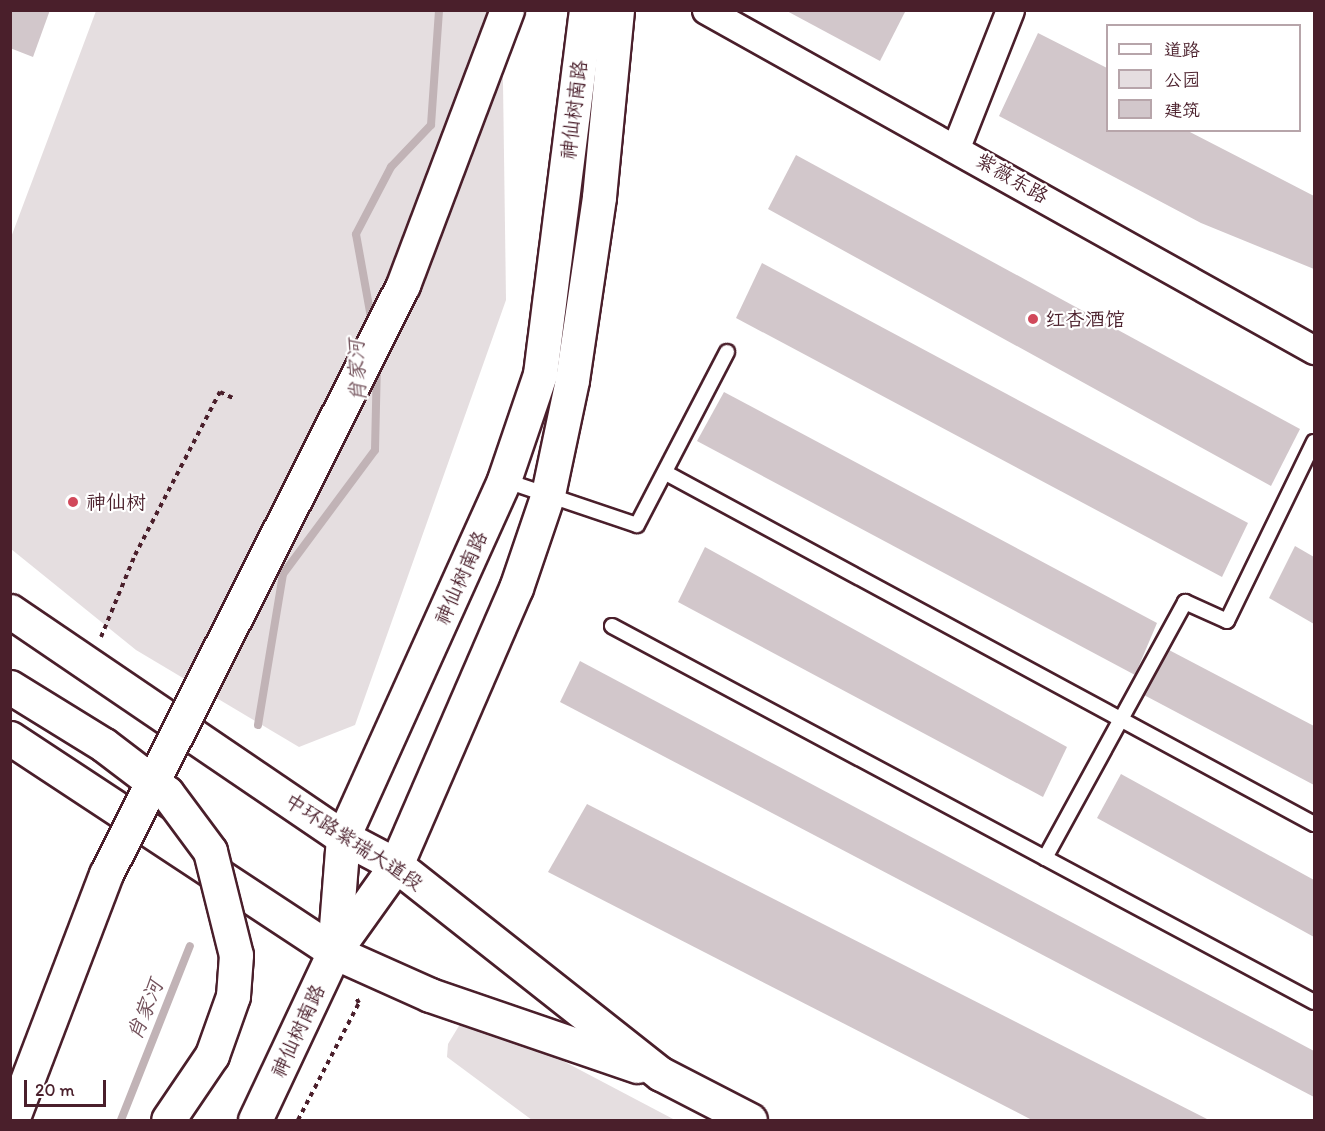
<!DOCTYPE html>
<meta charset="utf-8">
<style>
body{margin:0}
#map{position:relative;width:1325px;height:1131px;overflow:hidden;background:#fff;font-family:Itim,"LXGW WenKai TC",sans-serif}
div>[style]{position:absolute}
.green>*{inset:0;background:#e5dee0}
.stream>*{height:8px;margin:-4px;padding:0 4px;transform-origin:4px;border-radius:4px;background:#c1b3b6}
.building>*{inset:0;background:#d2c7cb}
.path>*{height:4px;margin-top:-2px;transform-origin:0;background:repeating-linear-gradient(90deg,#4a1f2b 0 4.5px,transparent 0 9px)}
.roads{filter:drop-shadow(2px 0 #4a1f2b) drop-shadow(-2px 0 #4a1f2b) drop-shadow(0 2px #4a1f2b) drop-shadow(0 -2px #4a1f2b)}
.service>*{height:14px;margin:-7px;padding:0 7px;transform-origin:7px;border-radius:7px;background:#fff}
.minor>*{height:27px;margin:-13.5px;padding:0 13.5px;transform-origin:13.5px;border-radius:13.5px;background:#fff}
.secondary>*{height:33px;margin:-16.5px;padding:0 16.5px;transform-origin:16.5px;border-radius:16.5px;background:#fff}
.primary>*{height:33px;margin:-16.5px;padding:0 16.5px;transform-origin:16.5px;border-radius:16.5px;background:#fff}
.bridges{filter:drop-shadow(2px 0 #4a1f2b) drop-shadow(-2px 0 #4a1f2b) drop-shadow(0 2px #4a1f2b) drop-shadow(0 -2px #4a1f2b)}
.trunk-bridge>*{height:33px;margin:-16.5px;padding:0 16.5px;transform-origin:16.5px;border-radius:16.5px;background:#fff}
.dots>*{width:16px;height:16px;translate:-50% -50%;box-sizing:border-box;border:3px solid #fff;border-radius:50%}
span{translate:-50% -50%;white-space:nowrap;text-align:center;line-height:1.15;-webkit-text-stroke:4.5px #fff;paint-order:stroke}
.street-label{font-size:20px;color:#4a1f2b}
.poi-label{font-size:20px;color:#4a1f2b}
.left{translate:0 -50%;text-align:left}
.water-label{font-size:21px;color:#74535c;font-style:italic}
.frame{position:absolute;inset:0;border:12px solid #4a1f2b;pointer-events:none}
.legend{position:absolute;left:1106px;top:24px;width:195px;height:108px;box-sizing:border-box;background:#fff;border:2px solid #b7a5aa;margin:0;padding:8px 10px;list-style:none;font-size:18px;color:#4a1f2b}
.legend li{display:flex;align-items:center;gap:12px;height:30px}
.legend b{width:30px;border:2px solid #b7a5aa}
.scale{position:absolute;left:24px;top:1080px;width:82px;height:27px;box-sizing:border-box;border:3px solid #4a1f2b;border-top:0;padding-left:8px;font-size:18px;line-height:21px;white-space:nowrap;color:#4a1f2b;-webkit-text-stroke:4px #fff;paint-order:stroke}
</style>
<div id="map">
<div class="green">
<i style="clip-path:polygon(96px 11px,502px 11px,506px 300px,355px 725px,299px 747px,136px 650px,11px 549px,10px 240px)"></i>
<i style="clip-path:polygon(468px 1011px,675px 1120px,532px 1120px,447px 1057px,448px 1044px)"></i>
</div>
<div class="stream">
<i style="left:372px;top:323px;width:90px;rotate:-100.2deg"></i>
<i style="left:356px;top:234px;width:76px;rotate:-62.4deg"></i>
<i style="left:391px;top:167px;width:58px;rotate:-46.4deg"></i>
<i style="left:431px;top:125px;width:115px;rotate:-86deg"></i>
<i style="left:258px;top:725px;width:153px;rotate:-80.6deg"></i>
<i style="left:283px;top:574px;width:154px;rotate:-53.4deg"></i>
<i style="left:375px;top:450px;width:88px;rotate:-88.7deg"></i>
<i style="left:121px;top:1120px;width:187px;rotate:-68.4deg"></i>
</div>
<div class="building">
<i style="clip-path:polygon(10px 10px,50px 10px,33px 57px,10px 48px)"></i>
<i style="clip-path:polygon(785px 10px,906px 10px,880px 61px)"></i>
<i style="clip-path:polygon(1038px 33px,1107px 68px,1107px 130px,1186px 130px,1314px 196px,1314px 269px,1201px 223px,999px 116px)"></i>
<i style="clip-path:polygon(796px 155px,1300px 429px,1271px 486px,768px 209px)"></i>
<i style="clip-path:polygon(762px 263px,1248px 523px,1222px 577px,736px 318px)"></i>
<i style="clip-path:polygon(724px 392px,1157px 623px,1135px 675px,697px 441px)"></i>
<i style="clip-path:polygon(1295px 546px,1314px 557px,1314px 624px,1269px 598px)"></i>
<i style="clip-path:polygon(705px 547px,1067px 747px,1043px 797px,678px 602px)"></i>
<i style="clip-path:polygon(1169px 650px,1314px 726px,1314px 785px,1144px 695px)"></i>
<i style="clip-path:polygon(580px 661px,1314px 1051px,1314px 1097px,560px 702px)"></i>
<i style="clip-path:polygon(1121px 774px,1314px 880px,1314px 937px,1097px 818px)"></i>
<i style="clip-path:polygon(587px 804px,1209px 1120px,1032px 1120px,548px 872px)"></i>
</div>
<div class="path">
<i style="left:101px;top:637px;width:89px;rotate:-67.5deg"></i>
<i style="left:135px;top:555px;width:184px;rotate:-62.5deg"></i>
<i style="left:220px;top:392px;width:14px;rotate:25deg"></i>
<i style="left:298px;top:1120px;width:132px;rotate:-62.5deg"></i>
<i style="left:359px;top:1003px;width:8px;rotate:-120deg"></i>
</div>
<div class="roads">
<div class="service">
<i style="left:666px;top:473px;width:737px;rotate:28.44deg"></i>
<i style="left:504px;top:480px;width:140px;rotate:18.7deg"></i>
<i style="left:637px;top:525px;width:195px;rotate:-62.5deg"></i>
<i style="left:612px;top:626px;width:796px;rotate:28.17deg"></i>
<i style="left:1045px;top:858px;width:292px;rotate:-61.3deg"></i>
<i style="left:1185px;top:602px;width:46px;rotate:24.3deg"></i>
<i style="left:1227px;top:621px;width:199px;rotate:-64.1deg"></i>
</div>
<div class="minor">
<i style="left:706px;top:10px;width:697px;rotate:29.21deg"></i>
<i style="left:956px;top:147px;width:147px;rotate:-68.5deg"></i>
</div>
<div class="secondary">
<i style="left:334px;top:952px;width:107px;rotate:-54.5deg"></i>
<i style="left:396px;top:865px;width:302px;rotate:-66.6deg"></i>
<i style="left:516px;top:588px;width:99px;rotate:-71.2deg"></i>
<i style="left:548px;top:494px;width:116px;rotate:-78.1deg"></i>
<i style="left:572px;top:380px;width:185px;rotate:-81.6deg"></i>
<i style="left:599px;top:197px;width:188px;rotate:-84.5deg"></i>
<i style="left:334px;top:952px;width:115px;rotate:-85.5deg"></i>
<i style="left:343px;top:837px;width:392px;rotate:-65.7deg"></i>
<i style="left:504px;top:480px;width:112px;rotate:-71.2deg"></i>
<i style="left:540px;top:374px;width:367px;rotate:-82.8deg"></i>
</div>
<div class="primary">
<i style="left:10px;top:611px;width:402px;rotate:34.2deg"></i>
<i style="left:343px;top:837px;width:60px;rotate:27.8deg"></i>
<i style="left:396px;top:865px;width:337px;rotate:38.3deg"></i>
<i style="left:661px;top:1074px;width:100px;rotate:27.3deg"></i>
<i style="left:10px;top:738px;width:388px;rotate:33.4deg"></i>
<i style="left:334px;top:952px;width:105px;rotate:24.1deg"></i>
<i style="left:430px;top:995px;width:219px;rotate:18.9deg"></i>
<i style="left:255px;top:1120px;width:186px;rotate:-64.8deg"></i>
</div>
</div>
<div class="bridges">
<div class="trunk-bridge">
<i style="left:10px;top:687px;width:110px;rotate:31.7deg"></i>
<i style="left:104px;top:745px;width:79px;rotate:37.3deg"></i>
<i style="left:167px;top:793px;width:72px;rotate:53.4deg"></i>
<i style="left:210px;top:851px;width:107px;rotate:76deg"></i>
<i style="left:236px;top:955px;width:41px;rotate:94.2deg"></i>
<i style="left:233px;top:996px;width:63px;rotate:109.6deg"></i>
<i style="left:212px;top:1055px;width:78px;rotate:124.1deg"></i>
<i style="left:12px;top:1120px;width:263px;rotate:-69.1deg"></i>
<i style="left:106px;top:874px;width:660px;rotate:-63.24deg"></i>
<i style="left:403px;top:285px;width:294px;rotate:-69.3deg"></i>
</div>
</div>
<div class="dots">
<i style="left:1033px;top:319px;background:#d1495b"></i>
<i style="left:73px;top:502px;background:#d1495b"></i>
</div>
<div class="street-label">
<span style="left:574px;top:110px;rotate:-83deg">神仙树南路</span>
<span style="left:1012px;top:178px;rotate:30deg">紫薇东路</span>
<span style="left:461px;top:578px;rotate:-66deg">神仙树南路</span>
<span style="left:354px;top:842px;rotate:33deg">中环路紫瑞大道段</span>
<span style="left:298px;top:1031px;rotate:-65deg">神仙树南路</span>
</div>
<div class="poi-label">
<span class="left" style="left:1045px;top:319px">红杏酒馆</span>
<span class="left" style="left:86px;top:502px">神仙树</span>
</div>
<div class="water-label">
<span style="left:357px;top:371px;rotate:-92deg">肖家河</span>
<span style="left:145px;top:1010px;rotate:-68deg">肖家河</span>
</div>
<div class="frame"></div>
<ul class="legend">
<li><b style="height:8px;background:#fff"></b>道路</li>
<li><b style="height:16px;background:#e5dee0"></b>公园</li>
<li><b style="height:16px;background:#d2c7cb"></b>建筑</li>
</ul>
<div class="scale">20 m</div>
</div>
